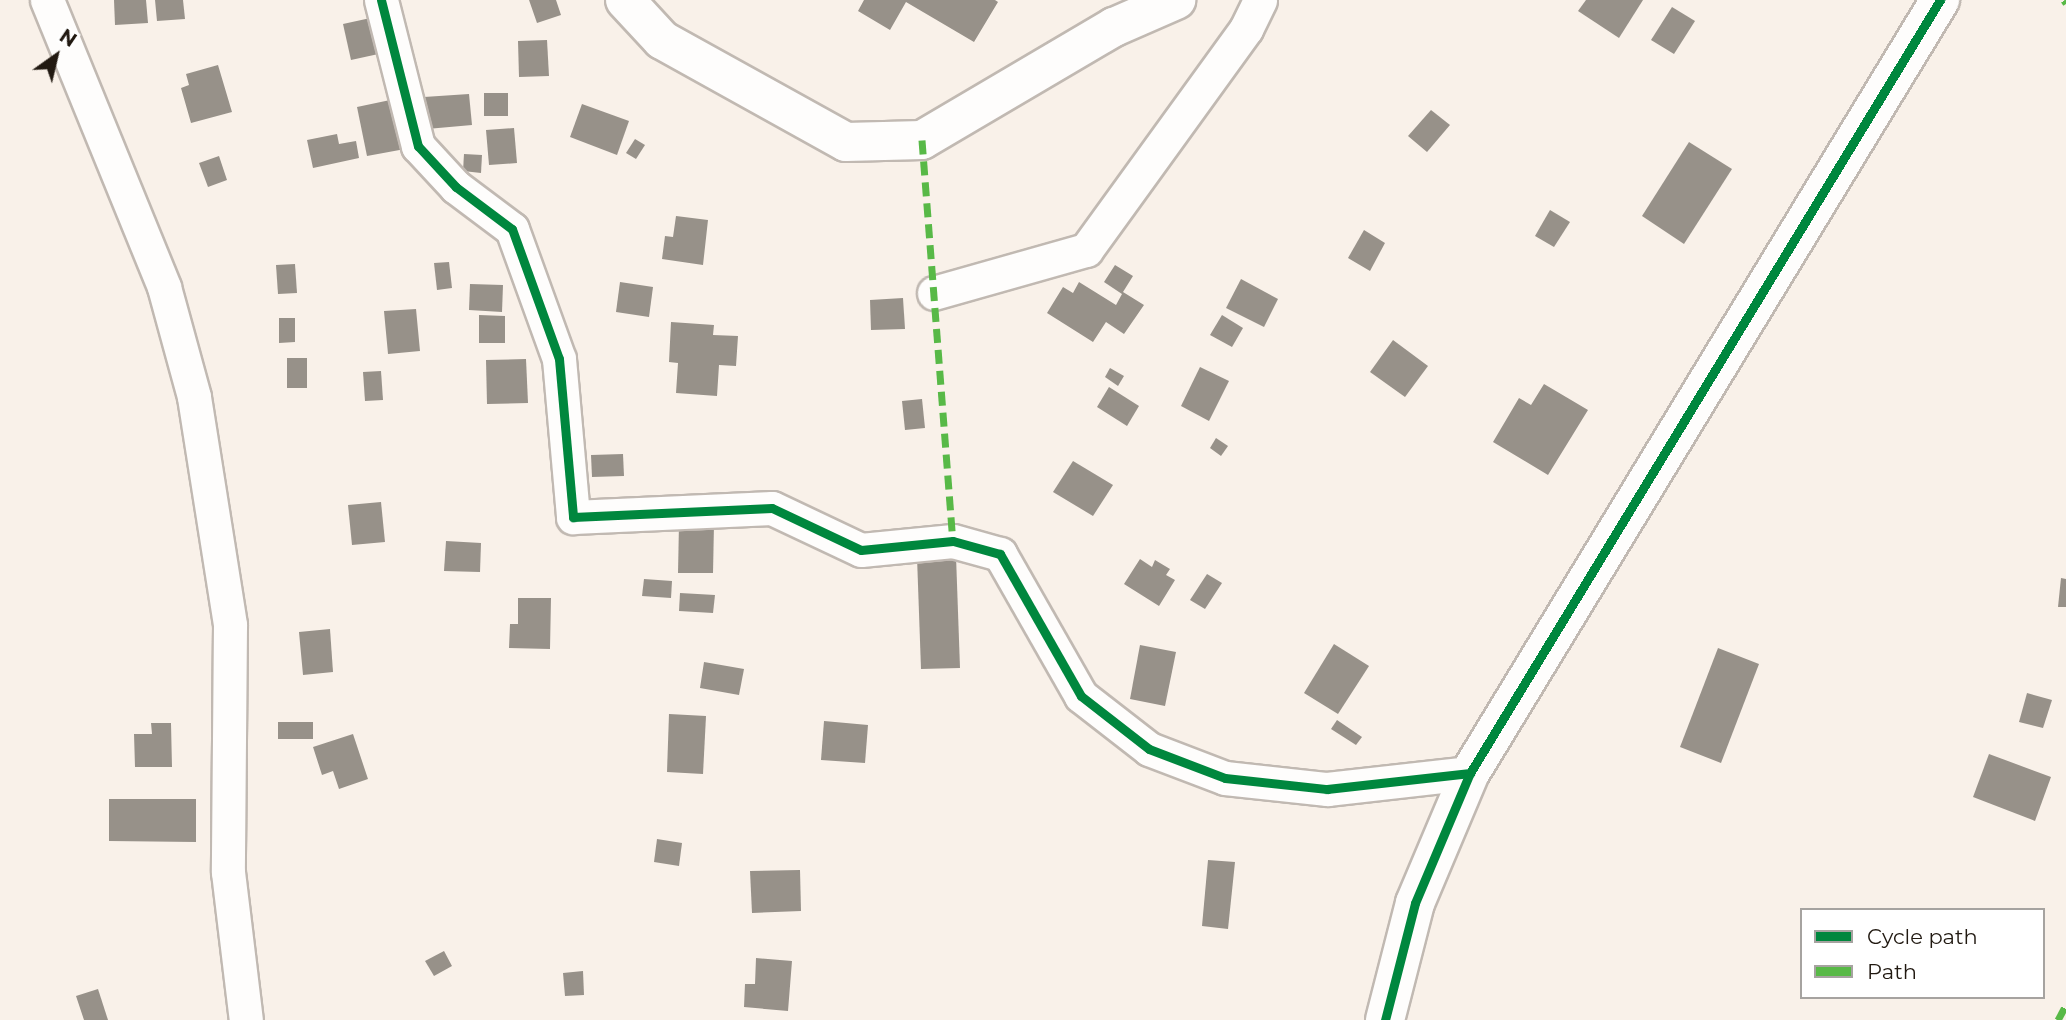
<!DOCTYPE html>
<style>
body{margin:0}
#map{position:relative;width:2066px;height:1020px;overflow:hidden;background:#f9f1e9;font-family:Montserrat,sans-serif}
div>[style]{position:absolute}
.building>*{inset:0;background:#979189}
.roads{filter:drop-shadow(2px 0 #c1b9b2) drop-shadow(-2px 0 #c1b9b2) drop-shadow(0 2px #c1b9b2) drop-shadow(0 -2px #c1b9b2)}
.minor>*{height:33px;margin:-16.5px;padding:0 16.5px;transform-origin:16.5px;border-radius:16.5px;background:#fefdfc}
.tertiary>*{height:38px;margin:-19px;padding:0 19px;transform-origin:19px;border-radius:19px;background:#fefdfc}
.quiet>*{height:7px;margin-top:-3.5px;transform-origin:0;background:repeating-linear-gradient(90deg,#58b947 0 14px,transparent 0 21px)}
.cycleway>*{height:9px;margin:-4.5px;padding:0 4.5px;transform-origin:4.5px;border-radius:4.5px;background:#00873e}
span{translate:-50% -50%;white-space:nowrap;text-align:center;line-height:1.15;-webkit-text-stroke:7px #fff;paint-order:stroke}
.legend{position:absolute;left:1800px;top:908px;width:245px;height:91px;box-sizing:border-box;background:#fff;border:2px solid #a6a3a0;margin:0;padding:9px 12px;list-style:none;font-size:21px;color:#211911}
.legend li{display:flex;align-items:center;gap:14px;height:35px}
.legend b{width:35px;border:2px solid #a6a3a0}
.north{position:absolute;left:21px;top:21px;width:70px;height:70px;-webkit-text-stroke:5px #fff;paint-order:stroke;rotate:34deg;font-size:19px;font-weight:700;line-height:28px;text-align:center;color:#211911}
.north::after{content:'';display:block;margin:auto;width:24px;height:32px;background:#211911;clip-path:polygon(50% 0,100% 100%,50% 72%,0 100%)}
</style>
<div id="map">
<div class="building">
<i style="clip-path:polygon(114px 0,146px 0,148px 23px,115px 25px)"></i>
<i style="clip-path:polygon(155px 0,183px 0,185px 19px,157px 21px)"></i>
<i style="clip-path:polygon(529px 0,556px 0,561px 15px,537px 23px)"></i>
<i style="clip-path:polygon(864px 0,995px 0,998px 2px,974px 42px,906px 2px,890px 30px,858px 11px)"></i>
<i style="clip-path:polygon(1586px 0,1643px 0,1619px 38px,1578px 11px)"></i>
<i style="clip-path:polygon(1672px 7px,1695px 21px,1674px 54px,1651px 40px)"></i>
<i style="clip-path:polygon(375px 17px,383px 53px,351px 60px,343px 24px)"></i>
<i style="clip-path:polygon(547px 40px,549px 76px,519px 77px,518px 41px)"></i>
<i style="clip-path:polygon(218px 65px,232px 112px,191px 123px,181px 88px,189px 85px,186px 74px)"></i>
<i style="clip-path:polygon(484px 93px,508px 93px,508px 116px,484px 116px)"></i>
<i style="clip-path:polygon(469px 94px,472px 125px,427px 129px,424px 97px)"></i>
<i style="clip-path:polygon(395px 99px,405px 149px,367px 156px,357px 107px)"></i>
<i style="clip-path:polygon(582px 104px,629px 121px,617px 155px,570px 137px)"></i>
<i style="clip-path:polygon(1431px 110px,1450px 125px,1427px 152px,1408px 136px)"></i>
<i style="clip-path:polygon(514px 128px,517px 163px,489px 165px,486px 130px)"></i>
<i style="clip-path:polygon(337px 134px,339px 144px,356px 141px,359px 158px,313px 168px,307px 140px)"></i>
<i style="clip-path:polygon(635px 139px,645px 145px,636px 159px,626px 153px)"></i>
<i style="clip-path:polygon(1689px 142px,1732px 169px,1684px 244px,1642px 216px)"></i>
<i style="clip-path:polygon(464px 154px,482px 155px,481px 173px,463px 171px)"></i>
<i style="clip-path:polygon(219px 156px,227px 180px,208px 187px,199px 163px)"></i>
<i style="clip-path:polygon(1550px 210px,1570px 222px,1554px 247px,1535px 236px)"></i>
<i style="clip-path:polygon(676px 216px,708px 220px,703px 265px,662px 259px,665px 236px,673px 237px)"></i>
<i style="clip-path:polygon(1364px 230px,1385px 243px,1370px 271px,1348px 258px)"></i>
<i style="clip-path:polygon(449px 262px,452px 288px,437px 290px,434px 263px)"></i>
<i style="clip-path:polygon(295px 264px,297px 293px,278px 294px,276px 265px)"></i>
<i style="clip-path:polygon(1115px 265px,1133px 276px,1123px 292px,1144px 305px,1124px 334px,1106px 322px,1093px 342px,1047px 313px,1063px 287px,1073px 293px,1079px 282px,1116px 305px,1122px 294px,1104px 282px)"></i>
<i style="clip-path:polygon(1241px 279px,1278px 299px,1264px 327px,1226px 308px)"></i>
<i style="clip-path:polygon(620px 282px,653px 287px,649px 317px,616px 312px)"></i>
<i style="clip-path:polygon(470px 284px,503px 285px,502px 312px,469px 310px)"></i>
<i style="clip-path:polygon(903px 298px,905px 329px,871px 330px,870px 300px)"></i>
<i style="clip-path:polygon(416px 309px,420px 351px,388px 354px,384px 311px)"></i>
<i style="clip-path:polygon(479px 315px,505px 316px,505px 343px,479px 343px)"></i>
<i style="clip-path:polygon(1222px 315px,1243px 328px,1232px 347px,1210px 335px)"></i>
<i style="clip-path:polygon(279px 318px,295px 318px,295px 342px,279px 343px)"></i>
<i style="clip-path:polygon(671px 322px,714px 325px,713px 335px,738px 336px,736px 366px,719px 365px,717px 396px,676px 393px,678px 363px,669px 362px)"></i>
<i style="clip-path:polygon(1393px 340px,1428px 366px,1405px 397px,1370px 372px)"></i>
<i style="clip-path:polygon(287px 358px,307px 358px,307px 388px,287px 388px)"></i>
<i style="clip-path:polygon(526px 359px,528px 403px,487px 404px,486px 360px)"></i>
<i style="clip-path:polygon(1200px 367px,1229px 381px,1209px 421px,1181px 406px)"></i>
<i style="clip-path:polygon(1110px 368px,1124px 376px,1118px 386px,1105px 377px)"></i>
<i style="clip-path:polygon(381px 371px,383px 400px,365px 401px,363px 372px)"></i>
<i style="clip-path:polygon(1544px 384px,1588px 410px,1548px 475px,1493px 442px,1519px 398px,1531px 405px)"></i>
<i style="clip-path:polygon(1109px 387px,1139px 406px,1127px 426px,1097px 407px)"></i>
<i style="clip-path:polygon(922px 399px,925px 428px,905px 430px,902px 401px)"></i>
<i style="clip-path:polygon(1216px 438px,1228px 446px,1221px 456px,1210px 448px)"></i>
<i style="clip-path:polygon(623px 454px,624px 476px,592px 477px,591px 455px)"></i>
<i style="clip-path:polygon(1073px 461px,1113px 485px,1093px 516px,1053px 492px)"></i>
<i style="clip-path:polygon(381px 502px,385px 542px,352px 545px,348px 505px)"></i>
<i style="clip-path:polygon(679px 524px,714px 524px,713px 573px,678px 573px)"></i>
<i style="clip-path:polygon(446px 541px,481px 543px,480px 572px,444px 571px)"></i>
<i style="clip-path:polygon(956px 556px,960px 668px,921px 669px,917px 557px)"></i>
<i style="clip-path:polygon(1140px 559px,1152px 567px,1155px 560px,1170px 569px,1166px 575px,1175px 580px,1159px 606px,1124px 584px)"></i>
<i style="clip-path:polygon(1207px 574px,1222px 583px,1205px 609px,1190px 600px)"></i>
<i style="clip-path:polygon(2061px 578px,2066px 579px,2066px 607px,2058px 607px)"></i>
<i style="clip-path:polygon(644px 579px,672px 581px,671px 598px,642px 596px)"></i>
<i style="clip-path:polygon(680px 593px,715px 595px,713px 613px,679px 611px)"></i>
<i style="clip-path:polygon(518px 598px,551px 598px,550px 649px,509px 648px,510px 624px,518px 624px)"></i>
<i style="clip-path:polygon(330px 629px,333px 672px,303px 675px,299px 632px)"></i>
<i style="clip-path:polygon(1334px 644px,1369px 666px,1338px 714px,1304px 693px)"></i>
<i style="clip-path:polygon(1140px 645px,1176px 652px,1165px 706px,1130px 699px)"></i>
<i style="clip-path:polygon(1718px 648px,1759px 664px,1721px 763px,1680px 747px)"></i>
<i style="clip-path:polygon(704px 662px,744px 669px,739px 695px,700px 688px)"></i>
<i style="clip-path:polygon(2027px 693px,2052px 700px,2043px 728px,2019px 722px)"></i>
<i style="clip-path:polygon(669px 714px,706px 716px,703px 774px,667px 772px)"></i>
<i style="clip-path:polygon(1337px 720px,1362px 737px,1356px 745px,1331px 729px)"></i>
<i style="clip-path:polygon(824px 721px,868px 725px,865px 763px,821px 760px)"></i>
<i style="clip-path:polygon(278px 722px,313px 722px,313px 739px,278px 739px)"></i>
<i style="clip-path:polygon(151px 723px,171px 723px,172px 767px,135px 767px,134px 734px,152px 734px)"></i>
<i style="clip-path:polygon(353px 734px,368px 779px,339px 789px,333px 771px,322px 775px,313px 747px)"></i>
<i style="clip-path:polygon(1989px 754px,2051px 777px,2035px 821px,1973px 797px)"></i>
<i style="clip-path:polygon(109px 799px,196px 799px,196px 842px,109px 841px)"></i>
<i style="clip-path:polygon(657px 839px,682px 843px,679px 866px,654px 862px)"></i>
<i style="clip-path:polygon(1208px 860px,1235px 862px,1228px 929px,1202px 926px)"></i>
<i style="clip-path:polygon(800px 870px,801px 911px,752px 913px,750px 871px)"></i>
<i style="clip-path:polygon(444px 951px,452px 966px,434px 976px,425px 961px)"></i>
<i style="clip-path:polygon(756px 958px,792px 961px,788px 1011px,744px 1007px,745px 984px,755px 984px)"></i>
<i style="clip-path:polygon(583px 971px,584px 995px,565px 996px,563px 973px)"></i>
<i style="clip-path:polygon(98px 989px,108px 1020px,84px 1020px,76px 996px)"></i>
</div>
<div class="roads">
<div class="minor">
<i style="left:47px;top:0;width:310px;rotate:67.8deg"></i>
<i style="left:164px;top:287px;width:114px;rotate:74.7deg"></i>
<i style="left:194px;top:397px;width:231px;rotate:81deg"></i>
<i style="left:230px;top:625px;width:247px;rotate:90.5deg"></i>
<i style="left:228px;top:872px;width:149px;rotate:83.1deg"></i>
<i style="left:381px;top:0;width:151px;rotate:75.8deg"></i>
<i style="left:418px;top:146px;width:56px;rotate:47.2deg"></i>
<i style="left:456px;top:187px;width:70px;rotate:36.9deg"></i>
<i style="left:512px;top:229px;width:138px;rotate:70.1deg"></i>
<i style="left:559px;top:359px;width:159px;rotate:84.9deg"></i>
<i style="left:573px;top:517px;width:199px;rotate:-2.6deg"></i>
<i style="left:772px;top:508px;width:98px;rotate:25.3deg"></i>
<i style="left:861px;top:550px;width:92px;rotate:-5.6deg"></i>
<i style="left:953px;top:541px;width:49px;rotate:15.5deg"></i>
<i style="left:1000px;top:554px;width:163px;rotate:60.3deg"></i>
<i style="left:1081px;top:696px;width:86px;rotate:37.9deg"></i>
<i style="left:1149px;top:749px;width:81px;rotate:20.9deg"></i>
<i style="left:1225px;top:778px;width:103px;rotate:6.2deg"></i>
<i style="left:1327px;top:789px;width:144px;rotate:-6.4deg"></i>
<i style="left:934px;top:293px;width:158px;rotate:-15.8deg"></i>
<i style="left:1086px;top:250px;width:273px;rotate:-54.1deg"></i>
<i style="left:1246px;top:29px;width:32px;rotate:-64deg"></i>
</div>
<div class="tertiary">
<i style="left:625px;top:0;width:54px;rotate:47.2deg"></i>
<i style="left:662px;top:40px;width:210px;rotate:29deg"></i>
<i style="left:846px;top:142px;width:76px;rotate:-1.5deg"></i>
<i style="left:922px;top:140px;width:223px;rotate:-30.5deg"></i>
<i style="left:1114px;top:27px;width:68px;rotate:-23.5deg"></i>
<i style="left:1385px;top:1020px;width:121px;rotate:-75.6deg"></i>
<i style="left:1415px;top:903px;width:141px;rotate:-67.1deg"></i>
<i style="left:1470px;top:773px;width:905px;rotate:-58.7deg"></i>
</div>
</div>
<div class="quiet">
<i style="left:2064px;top:0;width:4px;rotate:56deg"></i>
<i style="left:922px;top:140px;width:402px;rotate:85.6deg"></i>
<i style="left:2058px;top:1020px;width:17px;rotate:-62deg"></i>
</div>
<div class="cycleway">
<i style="left:381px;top:0;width:151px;rotate:75.8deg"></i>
<i style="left:418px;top:146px;width:56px;rotate:47.2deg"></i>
<i style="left:456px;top:187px;width:70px;rotate:36.9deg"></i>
<i style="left:512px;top:229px;width:138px;rotate:70.1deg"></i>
<i style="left:559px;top:359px;width:159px;rotate:84.9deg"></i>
<i style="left:573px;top:517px;width:199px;rotate:-2.6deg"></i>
<i style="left:772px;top:508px;width:98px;rotate:25.3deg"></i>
<i style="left:861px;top:550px;width:92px;rotate:-5.6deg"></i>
<i style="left:953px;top:541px;width:49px;rotate:15.5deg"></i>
<i style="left:1000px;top:554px;width:163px;rotate:60.3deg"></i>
<i style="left:1081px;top:696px;width:86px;rotate:37.9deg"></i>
<i style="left:1149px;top:749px;width:81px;rotate:20.9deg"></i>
<i style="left:1225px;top:778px;width:103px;rotate:6.2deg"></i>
<i style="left:1327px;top:789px;width:144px;rotate:-6.4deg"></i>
<i style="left:1385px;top:1020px;width:121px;rotate:-75.6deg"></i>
<i style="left:1415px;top:903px;width:141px;rotate:-67.1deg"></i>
<i style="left:1470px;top:773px;width:905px;rotate:-58.7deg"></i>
</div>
<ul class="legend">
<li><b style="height:9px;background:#00873e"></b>Cycle path</li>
<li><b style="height:9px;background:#58b947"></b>Path</li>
</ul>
<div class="north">N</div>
</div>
